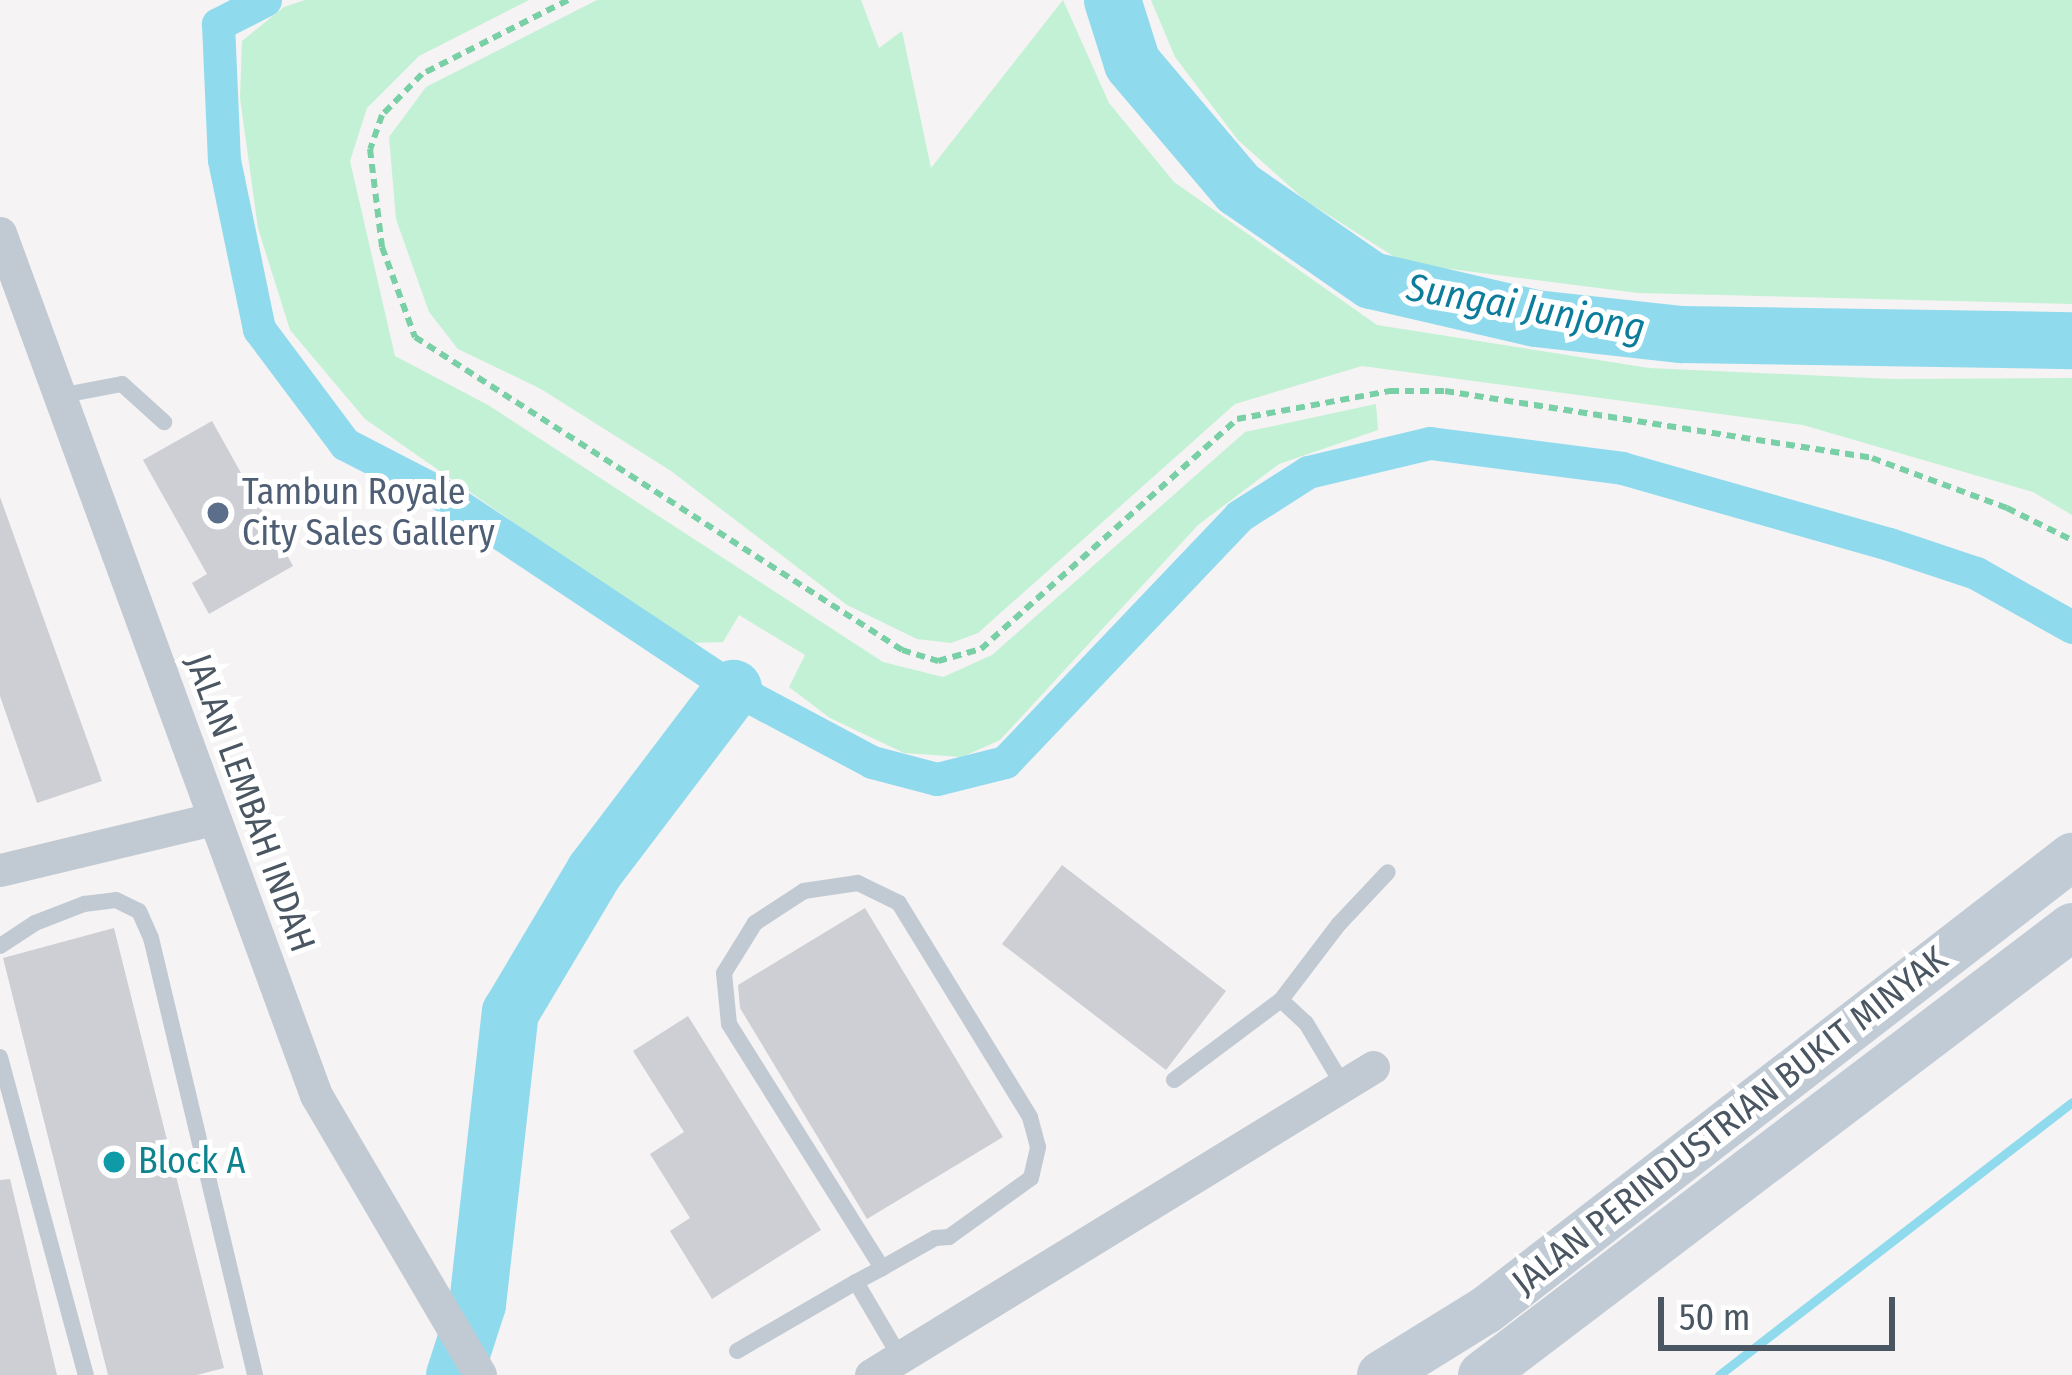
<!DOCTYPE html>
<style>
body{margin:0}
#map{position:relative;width:2072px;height:1375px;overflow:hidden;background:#f5f3f3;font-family:"Fira Sans Condensed",sans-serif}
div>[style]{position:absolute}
.green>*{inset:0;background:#c3f1d5}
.stream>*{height:9px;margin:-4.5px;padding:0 4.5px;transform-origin:4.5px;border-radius:4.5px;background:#90daee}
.canal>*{height:33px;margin:-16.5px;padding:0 16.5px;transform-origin:16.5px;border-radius:16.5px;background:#90daee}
.river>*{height:57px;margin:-28.5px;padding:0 28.5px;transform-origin:28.5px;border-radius:28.5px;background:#90daee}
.building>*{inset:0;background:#cdcfd5}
.path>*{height:6px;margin-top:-3px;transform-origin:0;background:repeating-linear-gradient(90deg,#7ad0a6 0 9px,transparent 0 15px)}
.lane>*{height:16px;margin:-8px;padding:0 8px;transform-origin:8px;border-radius:8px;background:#c1cad2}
.street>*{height:33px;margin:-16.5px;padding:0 16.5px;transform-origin:16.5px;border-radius:16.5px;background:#c1cad2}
.secondary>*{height:48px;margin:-24px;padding:0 24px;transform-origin:24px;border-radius:24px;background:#c1cbd6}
.dots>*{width:33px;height:33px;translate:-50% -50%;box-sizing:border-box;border:6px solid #fff;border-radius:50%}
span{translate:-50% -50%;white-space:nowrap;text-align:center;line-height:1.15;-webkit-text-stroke:10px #fff;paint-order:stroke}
.service-label{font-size:36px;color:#4e5e75}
.left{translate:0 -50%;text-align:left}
.street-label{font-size:36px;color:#4a5661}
.culture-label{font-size:36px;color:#0d838f}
.water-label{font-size:39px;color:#0c7c9b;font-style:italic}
.scale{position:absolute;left:1658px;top:1297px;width:237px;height:54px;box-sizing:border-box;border:6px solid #4a5661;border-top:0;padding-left:15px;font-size:36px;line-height:42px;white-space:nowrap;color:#4a5661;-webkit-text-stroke:9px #fff;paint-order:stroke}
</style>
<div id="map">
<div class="green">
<i style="clip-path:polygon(305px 0,529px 0,419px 56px,367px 108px,350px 161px,395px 356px,488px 405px,883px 662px,943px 677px,992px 655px,1245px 432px,1376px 404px,1378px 430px,1279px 464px,1198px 525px,1000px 740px,962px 757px,904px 753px,830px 718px,789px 687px,805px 655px,739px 615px,723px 642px,687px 643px,365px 419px,290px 330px,258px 228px,240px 98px,242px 41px,284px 7px)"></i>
<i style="clip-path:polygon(597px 0,861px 0,879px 48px,902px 31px,931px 168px,1063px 0,1109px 103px,1174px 182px,1377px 325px,1649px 368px,1893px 379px,2072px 378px,2072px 515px,2033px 492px,1803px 425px,1362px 366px,1235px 404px,978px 633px,951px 643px,917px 639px,847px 605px,671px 471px,541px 389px,458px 349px,429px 312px,396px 219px,389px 137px,426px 87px)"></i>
<i style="clip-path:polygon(1151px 0,2072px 0,2072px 304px,1638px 293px,1404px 263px,1305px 200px,1238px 140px,1175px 57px)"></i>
</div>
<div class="stream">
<i style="left:1719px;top:1375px;width:446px;rotate:-37.7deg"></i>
</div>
<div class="canal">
<i style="left:265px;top:0;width:53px;rotate:152.9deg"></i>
<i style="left:218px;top:24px;width:136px;rotate:87.5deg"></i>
<i style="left:224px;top:160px;width:173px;rotate:78.3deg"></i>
<i style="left:259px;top:329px;width:144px;rotate:53.2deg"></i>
<i style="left:345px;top:444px;width:105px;rotate:27.3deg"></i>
<i style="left:438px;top:492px;width:354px;rotate:33.6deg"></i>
<i style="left:733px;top:688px;width:157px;rotate:28deg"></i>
<i style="left:872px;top:762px;width:67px;rotate:14.7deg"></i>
<i style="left:937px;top:779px;width:70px;rotate:-14deg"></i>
<i style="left:1005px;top:762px;width:340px;rotate:-46.4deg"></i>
<i style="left:1239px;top:516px;width:82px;rotate:-32.5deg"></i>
<i style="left:1308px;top:472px;width:125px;rotate:-13.4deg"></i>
<i style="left:1430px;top:443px;width:194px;rotate:7.4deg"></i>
<i style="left:1622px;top:468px;width:278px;rotate:15.9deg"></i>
<i style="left:1889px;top:544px;width:92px;rotate:18.4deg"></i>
<i style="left:1976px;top:573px;width:110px;rotate:29.4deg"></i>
</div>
<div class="river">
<i style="left:1112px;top:0;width:66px;rotate:72.4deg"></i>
<i style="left:1132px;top:63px;width:164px;rotate:49.7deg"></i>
<i style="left:1238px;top:188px;width:162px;rotate:34.7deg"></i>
<i style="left:1371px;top:280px;width:168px;rotate:13deg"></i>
<i style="left:1535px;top:318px;width:147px;rotate:6.3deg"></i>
<i style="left:1681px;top:334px;width:391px;rotate:0.9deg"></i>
<i style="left:454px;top:1375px;width:75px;rotate:-72.1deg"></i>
<i style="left:477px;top:1304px;width:294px;rotate:-83.6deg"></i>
<i style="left:510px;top:1012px;width:164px;rotate:-59.2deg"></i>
<i style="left:594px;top:871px;width:230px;rotate:-52.8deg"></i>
</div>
<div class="building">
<i style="clip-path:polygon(212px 421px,293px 566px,209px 614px,192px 583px,207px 574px,143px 460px)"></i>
<i style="clip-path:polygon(0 497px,102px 781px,37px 803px,0 696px)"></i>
<i style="clip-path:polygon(1062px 865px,1226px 991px,1166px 1070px,1002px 944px)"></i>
<i style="clip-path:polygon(865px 908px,1003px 1137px,867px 1219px,740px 1008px,738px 985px)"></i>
<i style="clip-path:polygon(114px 928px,224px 1368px,197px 1375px,108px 1375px,3px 958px)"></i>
<i style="clip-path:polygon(688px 1016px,821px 1230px,712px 1299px,670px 1231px,690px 1218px,650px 1154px,684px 1132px,633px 1051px)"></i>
<i style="clip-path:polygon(10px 1179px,57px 1375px,0 1375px,0 1180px)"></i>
</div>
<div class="path">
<i style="left:568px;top:0;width:164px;rotate:153.1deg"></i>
<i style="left:422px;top:74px;width:57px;rotate:134.3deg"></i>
<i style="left:382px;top:115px;width:36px;rotate:109deg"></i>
<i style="left:370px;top:149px;width:99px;rotate:83deg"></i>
<i style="left:382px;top:247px;width:96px;rotate:69.9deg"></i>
<i style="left:415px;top:337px;width:579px;rotate:32.73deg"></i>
<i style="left:902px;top:650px;width:38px;rotate:17deg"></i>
<i style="left:938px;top:661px;width:45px;rotate:-15.6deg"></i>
<i style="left:981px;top:649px;width:344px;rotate:-41.9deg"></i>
<i style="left:1237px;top:419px;width:156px;rotate:-10.4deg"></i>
<i style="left:1390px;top:391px;width:55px"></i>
<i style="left:1445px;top:391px;width:432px;rotate:8.9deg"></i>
<i style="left:1872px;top:458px;width:144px;rotate:20.3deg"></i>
<i style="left:2007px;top:508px;width:72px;rotate:26.2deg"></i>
</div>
<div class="lane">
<i style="left:59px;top:396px;width:64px;rotate:-10.8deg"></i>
<i style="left:122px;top:384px;width:57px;rotate:42.1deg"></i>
<i style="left:0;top:946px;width:42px;rotate:-33.3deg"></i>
<i style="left:35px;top:923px;width:53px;rotate:-21.2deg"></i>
<i style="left:84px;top:904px;width:32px;rotate:-7deg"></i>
<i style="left:116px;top:900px;width:25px;rotate:26deg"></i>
<i style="left:139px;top:911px;width:30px;rotate:66deg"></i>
<i style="left:151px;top:938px;width:449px;rotate:76.6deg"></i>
<i style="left:1281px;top:1000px;width:96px;rotate:-52.7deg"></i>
<i style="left:1339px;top:924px;width:71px;rotate:-46.7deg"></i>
<i style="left:0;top:1057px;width:329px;rotate:74.9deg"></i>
<i style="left:1174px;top:1080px;width:134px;rotate:-36.8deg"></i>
<i style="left:1281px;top:1000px;width:34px;rotate:43deg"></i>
<i style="left:1306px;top:1023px;width:72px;rotate:59.2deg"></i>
<i style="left:856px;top:1282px;width:87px;rotate:59.6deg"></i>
<i style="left:737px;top:1351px;width:138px;rotate:-30.1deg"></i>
<i style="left:856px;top:1282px;width:30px;rotate:-28deg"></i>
<i style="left:882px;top:1268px;width:61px;rotate:-29.5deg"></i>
<i style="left:935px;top:1238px;width:14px;rotate:-4deg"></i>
<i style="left:949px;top:1237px;width:101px;rotate:-35.7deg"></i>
<i style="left:1031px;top:1178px;width:32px;rotate:-77deg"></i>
<i style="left:1038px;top:1147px;width:31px;rotate:-105deg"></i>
<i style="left:1030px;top:1117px;width:251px;rotate:-121.5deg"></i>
<i style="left:899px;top:903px;width:46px;rotate:-154deg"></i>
<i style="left:858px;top:883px;width:55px;rotate:171.6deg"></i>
<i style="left:804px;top:891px;width:59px;rotate:146.9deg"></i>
<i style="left:755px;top:923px;width:59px;rotate:121.8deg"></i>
<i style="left:724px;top:973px;width:51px;rotate:84.4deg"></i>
<i style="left:729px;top:1024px;width:288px;rotate:57.9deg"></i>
</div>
<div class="street">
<i style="left:0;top:233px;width:918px;rotate:69.87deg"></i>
<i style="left:316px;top:1095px;width:324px;rotate:59.6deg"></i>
<i style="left:0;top:870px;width:219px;rotate:-13.5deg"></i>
<i style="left:871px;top:1375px;width:589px;rotate:-31.53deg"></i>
</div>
<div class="secondary">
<i style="left:1381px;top:1375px;width:123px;rotate:-31.8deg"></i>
<i style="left:1486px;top:1310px;width:741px;rotate:-37.71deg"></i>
<i style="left:1482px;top:1375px;width:741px;rotate:-37.21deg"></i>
</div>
<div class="dots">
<i style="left:218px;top:513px;background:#5c6f8a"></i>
<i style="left:114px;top:1162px;background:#0f9aa8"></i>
</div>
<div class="service-label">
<span class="left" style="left:242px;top:513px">Tambun Royale<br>City Sales Gallery</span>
</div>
<div class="street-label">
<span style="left:250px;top:803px;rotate:70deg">JALAN LEMBAH INDAH</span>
<span style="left:1730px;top:1121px;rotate:-38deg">JALAN PERINDUSTRIAN BUKIT MINYAK</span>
</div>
<div class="culture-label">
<span class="left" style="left:138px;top:1162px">Block A</span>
</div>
<div class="water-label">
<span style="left:1526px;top:308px;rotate:10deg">Sungai Junjong</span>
</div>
<div class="scale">50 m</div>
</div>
